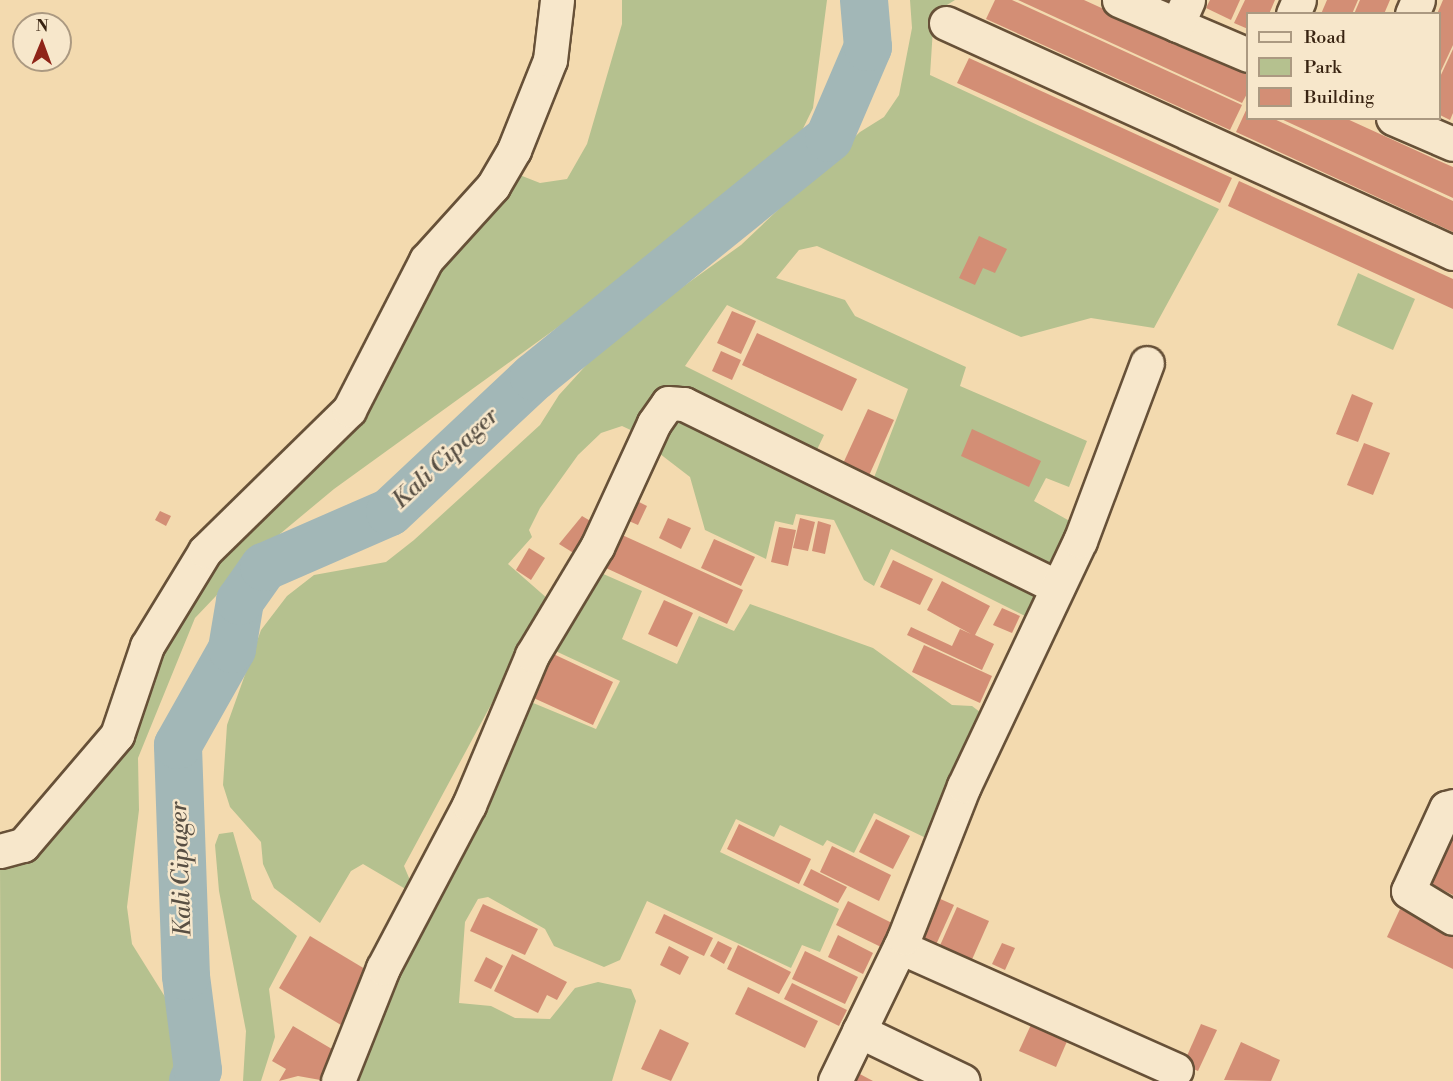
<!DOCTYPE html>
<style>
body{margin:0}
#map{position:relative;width:1453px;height:1081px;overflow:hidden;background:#f3daaf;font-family:"Libre Bodoni",serif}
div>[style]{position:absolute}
.green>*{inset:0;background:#b5c18f}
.river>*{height:48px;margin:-24px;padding:0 24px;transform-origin:24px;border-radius:24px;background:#a2b7b7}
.building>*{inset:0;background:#d38e75}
.roads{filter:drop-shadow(2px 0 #675138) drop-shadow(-2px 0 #675138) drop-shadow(0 2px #675138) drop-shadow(0 -2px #675138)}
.minor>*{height:33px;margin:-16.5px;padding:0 16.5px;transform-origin:16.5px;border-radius:16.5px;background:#f7e7cb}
span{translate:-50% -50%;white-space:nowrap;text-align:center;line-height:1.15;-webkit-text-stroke:5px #f7e7cb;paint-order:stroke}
.water-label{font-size:24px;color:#584f43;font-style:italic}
.legend{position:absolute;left:1246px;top:12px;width:195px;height:108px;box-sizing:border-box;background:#f7e7cb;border:2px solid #ab9981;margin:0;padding:8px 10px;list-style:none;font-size:18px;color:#382311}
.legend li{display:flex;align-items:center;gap:12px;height:30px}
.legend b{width:30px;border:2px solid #ab9981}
.north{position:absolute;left:12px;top:12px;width:60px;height:60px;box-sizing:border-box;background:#f7e7cb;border:2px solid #ab9981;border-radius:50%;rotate:1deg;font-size:16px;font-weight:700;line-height:24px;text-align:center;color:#382311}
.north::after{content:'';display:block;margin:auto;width:21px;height:27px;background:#8f2418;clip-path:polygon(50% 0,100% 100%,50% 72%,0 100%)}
</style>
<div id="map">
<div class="green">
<i style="clip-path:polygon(622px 0,827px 0,813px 108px,795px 145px,746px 191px,334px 489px,257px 553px,195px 618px,138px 758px,139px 810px,127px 907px,132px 944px,167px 1000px,182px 1054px,176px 1081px,1px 1081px,0 864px,152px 662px,200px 576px,304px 470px,432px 266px,512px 172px,540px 183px,567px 179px,587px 144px,622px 24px)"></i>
<i style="clip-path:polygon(910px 0,955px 0,934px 13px,930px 75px,1219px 209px,1154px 328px,1091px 318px,1021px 337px,817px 246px,799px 250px,776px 278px,845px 300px,855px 316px,966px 367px,960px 386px,1087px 441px,1069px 487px,1046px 478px,1034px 501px,1075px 524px,1054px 574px,870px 488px,908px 389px,727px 305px,685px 366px,824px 435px,813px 458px,674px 392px,637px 433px,622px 426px,601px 433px,578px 455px,540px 508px,529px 530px,532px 537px,508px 564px,548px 599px,404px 866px,412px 885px,409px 891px,363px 864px,351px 871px,320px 923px,274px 888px,263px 864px,261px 842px,230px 807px,223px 785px,227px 725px,261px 630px,287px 596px,314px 575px,386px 562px,414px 540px,540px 425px,559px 395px,610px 339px,741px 245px,860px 132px,884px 117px,899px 95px,912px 28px)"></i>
<i style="clip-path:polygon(1358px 273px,1415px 299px,1393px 350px,1337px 325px)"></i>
<i style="clip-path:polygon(676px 408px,1041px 590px,1029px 618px,891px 549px,874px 586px,864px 580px,834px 520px,796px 514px,793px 525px,775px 521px,766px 559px,705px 530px,690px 477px,651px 447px)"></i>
<i style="clip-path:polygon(592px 569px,642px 591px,622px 639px,677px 664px,699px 616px,734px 631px,750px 604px,873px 648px,952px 705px,972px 706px,984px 715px,928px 839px,874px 813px,854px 853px,827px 840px,823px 846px,780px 825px,774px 837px,736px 819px,720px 852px,839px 909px,820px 952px,802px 945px,791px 968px,647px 901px,620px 960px,604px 967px,554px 946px,545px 929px,488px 897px,478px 899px,465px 922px,459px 1003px,491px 1006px,515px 1018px,550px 1019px,575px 988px,598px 982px,631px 989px,636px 1001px,612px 1081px,357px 1081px,383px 993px,526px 700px,596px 729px,620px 681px,549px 648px)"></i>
<i style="clip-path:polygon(233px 832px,252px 899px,297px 936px,269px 989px,275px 1037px,261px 1081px,243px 1081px,246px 1031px,219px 891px,215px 845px,219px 834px)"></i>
</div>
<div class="river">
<i style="left:193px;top:1081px;width:12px;rotate:-66deg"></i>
<i style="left:198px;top:1070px;width:95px;rotate:-97.3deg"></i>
<i style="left:186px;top:976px;width:231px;rotate:-92deg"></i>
<i style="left:178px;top:745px;width:110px;rotate:-60.6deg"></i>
<i style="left:232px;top:649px;width:49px;rotate:-80.5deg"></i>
<i style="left:240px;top:601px;width:42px;rotate:-54.8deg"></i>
<i style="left:264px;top:567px;width:137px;rotate:-23.6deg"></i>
<i style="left:390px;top:512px;width:197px;rotate:-43.2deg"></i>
<i style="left:534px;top:377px;width:380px;rotate:-39deg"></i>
<i style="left:829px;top:138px;width:99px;rotate:-66.8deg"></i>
<i style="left:868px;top:47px;width:47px;rotate:-94.9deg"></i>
</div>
<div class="building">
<i style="clip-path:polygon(995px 0,1012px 0,1242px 105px,1230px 130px,986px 19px)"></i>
<i style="clip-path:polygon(1018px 0,1084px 0,1248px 75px,1248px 92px,1242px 103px)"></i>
<i style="clip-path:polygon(1210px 0,1240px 0,1231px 20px,1206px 8px)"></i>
<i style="clip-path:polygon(1245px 0,1275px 0,1269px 14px,1248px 14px,1248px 29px,1234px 23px)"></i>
<i style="clip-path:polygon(1327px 0,1358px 0,1352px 14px,1321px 14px)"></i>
<i style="clip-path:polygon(1360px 0,1390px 0,1384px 14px,1354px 14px)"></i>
<i style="clip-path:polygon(1443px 0,1453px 0,1453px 45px,1440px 73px,1437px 14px)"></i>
<i style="clip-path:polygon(1453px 49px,1453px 113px,1450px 120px,1440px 115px,1440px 77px)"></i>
<i style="clip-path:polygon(969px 58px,1232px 178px,1220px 203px,957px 83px)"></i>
<i style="clip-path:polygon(1248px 106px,1248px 118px,1272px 118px,1453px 201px,1453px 232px,1236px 132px)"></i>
<i style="clip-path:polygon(1279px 118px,1345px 118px,1437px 160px,1453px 167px,1453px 198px)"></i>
<i style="clip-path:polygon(1239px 181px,1453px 279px,1453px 309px,1228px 206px)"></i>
<i style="clip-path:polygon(979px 236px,1007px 249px,995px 273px,983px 268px,975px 285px,959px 278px)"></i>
<i style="clip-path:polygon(732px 311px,756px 321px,741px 354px,717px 343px)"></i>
<i style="clip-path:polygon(757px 333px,857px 379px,842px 411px,742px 365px)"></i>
<i style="clip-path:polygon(721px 351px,741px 360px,732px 380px,712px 371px)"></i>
<i style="clip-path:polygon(1352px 394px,1373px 403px,1358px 442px,1336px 434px)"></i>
<i style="clip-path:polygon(868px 409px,894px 420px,867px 480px,841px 468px)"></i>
<i style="clip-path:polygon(972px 429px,1041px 461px,1029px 487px,961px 456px)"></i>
<i style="clip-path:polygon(1364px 443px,1390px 453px,1373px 495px,1347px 485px)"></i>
<i style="clip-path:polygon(631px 498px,647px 506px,638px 525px,622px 518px)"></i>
<i style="clip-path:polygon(160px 511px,171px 516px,166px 526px,155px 520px)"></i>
<i style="clip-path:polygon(582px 516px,599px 526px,580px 557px,559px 544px)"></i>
<i style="clip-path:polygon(668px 518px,691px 528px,681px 549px,659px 538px)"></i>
<i style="clip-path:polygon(800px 518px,815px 522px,808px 551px,793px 548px)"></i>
<i style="clip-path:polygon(818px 521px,831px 525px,825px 554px,812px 551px)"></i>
<i style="clip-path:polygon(779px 527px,796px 530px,788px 566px,771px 562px)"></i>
<i style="clip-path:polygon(609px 529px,743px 590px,727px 624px,593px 562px)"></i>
<i style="clip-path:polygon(714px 539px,755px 557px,741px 586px,701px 568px)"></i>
<i style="clip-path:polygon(529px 548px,545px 558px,531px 580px,516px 570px)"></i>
<i style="clip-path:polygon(893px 560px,933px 579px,920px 605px,880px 587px)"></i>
<i style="clip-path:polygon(942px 581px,990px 606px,975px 635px,994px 644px,982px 670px,907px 635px,911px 627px,952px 646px,960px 629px,971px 634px,927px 610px)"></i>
<i style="clip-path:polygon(664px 600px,693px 613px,677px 647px,648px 634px)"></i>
<i style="clip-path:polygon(1002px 608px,1020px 616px,1012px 633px,993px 625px)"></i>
<i style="clip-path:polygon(924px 645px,992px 676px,980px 703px,912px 672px)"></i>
<i style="clip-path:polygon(547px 651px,613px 682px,593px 725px,527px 695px)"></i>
<i style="clip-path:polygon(876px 819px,910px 836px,893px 869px,859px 852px)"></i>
<i style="clip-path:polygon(1453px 820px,1453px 895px,1423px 880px)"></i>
<i style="clip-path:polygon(739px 824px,811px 859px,799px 884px,727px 849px)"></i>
<i style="clip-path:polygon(832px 846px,891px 875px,879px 901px,820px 872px)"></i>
<i style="clip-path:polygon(811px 869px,847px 887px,838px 903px,803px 885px)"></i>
<i style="clip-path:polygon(929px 894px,954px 905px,935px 947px,910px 936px)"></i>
<i style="clip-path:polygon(848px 901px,894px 924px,883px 948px,836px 925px)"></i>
<i style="clip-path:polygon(483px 904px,538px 929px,525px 955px,470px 931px)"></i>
<i style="clip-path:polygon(957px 907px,989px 921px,970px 964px,938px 950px)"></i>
<i style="clip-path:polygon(1400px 909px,1453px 935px,1453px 969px,1387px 937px)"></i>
<i style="clip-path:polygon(664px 914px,713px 938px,704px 956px,655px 933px)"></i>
<i style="clip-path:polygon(838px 935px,873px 953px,863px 974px,828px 957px)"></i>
<i style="clip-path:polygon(310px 936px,375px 975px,341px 1025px,279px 988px)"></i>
<i style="clip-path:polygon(718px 941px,732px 948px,724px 964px,710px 956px)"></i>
<i style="clip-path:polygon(1002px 943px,1015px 948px,1005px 970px,992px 964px)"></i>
<i style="clip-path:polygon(738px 945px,791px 972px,779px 994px,727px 969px)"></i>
<i style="clip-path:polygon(669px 946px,689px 957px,680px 975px,660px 965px)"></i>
<i style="clip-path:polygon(805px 951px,858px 977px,845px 1004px,792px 979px)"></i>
<i style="clip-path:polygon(512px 954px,567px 982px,557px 1000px,547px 995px,538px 1013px,494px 991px)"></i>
<i style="clip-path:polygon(486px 957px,503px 966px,491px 989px,474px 981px)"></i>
<i style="clip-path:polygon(792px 983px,847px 1010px,839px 1026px,784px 999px)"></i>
<i style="clip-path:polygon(748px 987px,818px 1021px,805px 1048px,735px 1014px)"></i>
<i style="clip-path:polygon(1035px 1016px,1071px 1032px,1056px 1067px,1019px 1051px)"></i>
<i style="clip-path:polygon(1201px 1024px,1217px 1030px,1198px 1071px,1183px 1065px)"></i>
<i style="clip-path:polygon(293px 1026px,342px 1055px,326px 1081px,298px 1076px,279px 1081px,286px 1069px,272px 1061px)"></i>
<i style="clip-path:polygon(660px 1029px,689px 1043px,671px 1081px,641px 1069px)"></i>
<i style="clip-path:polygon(1241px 1042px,1280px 1060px,1271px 1081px,1224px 1080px)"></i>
<i style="clip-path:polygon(856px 1072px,873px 1081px,851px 1081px)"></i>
</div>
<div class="roads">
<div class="minor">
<i style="left:1119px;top:0;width:140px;rotate:23.1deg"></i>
<i style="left:1293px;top:14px;width:15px;rotate:-67deg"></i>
<i style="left:1412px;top:14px;width:15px;rotate:-67deg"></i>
<i style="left:946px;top:23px;width:557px;rotate:24.4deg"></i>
<i style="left:1177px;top:25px;width:27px;rotate:-66deg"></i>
<i style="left:1393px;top:118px;width:65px;rotate:23.4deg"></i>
<i style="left:1453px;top:806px;width:7px;rotate:164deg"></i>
<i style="left:1446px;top:808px;width:91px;rotate:114.6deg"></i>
<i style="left:1408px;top:891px;width:52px;rotate:31deg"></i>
<i style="left:0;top:851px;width:24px;rotate:-15deg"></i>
<i style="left:23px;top:845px;width:145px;rotate:-49.5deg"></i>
<i style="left:117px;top:735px;width:94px;rotate:-71.4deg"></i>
<i style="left:147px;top:646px;width:111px;rotate:-58.6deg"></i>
<i style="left:205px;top:551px;width:202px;rotate:-44.4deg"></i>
<i style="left:349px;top:410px;width:169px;rotate:-62.8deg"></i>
<i style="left:426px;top:260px;width:100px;rotate:-47.8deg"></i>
<i style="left:493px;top:186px;width:42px;rotate:-59.7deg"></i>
<i style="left:514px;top:150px;width:97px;rotate:-68.2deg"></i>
<i style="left:550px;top:60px;width:60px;rotate:-83.3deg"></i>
<i style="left:900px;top:947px;width:302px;rotate:24deg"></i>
<i style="left:859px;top:1031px;width:115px;rotate:25.7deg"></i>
<i style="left:338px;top:1081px;width:122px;rotate:-68.3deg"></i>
<i style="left:383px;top:968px;width:184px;rotate:-62.2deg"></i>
<i style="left:469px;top:805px;width:163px;rotate:-67.2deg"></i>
<i style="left:532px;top:655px;width:126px;rotate:-59deg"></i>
<i style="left:597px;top:547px;width:136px;rotate:-65.3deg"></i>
<i style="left:654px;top:423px;width:24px;rotate:-55deg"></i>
<i style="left:668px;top:403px;width:16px;rotate:4deg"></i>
<i style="left:684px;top:404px;width:415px;rotate:26.1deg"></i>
<i style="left:835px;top:1081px;width:159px;rotate:-64.2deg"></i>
<i style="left:904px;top:938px;width:163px;rotate:-68.5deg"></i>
<i style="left:964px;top:786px;width:271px;rotate:-64.7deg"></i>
<i style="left:1080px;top:541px;width:190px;rotate:-69.4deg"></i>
</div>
</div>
<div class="water-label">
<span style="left:446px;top:459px;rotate:-43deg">Kali Cipager</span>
<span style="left:182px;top:869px;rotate:-92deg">Kali Cipager</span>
</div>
<ul class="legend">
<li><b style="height:8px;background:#f7e7cb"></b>Road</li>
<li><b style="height:16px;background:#b5c18f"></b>Park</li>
<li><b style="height:16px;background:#d38e75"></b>Building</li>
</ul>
<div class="north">N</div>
</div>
